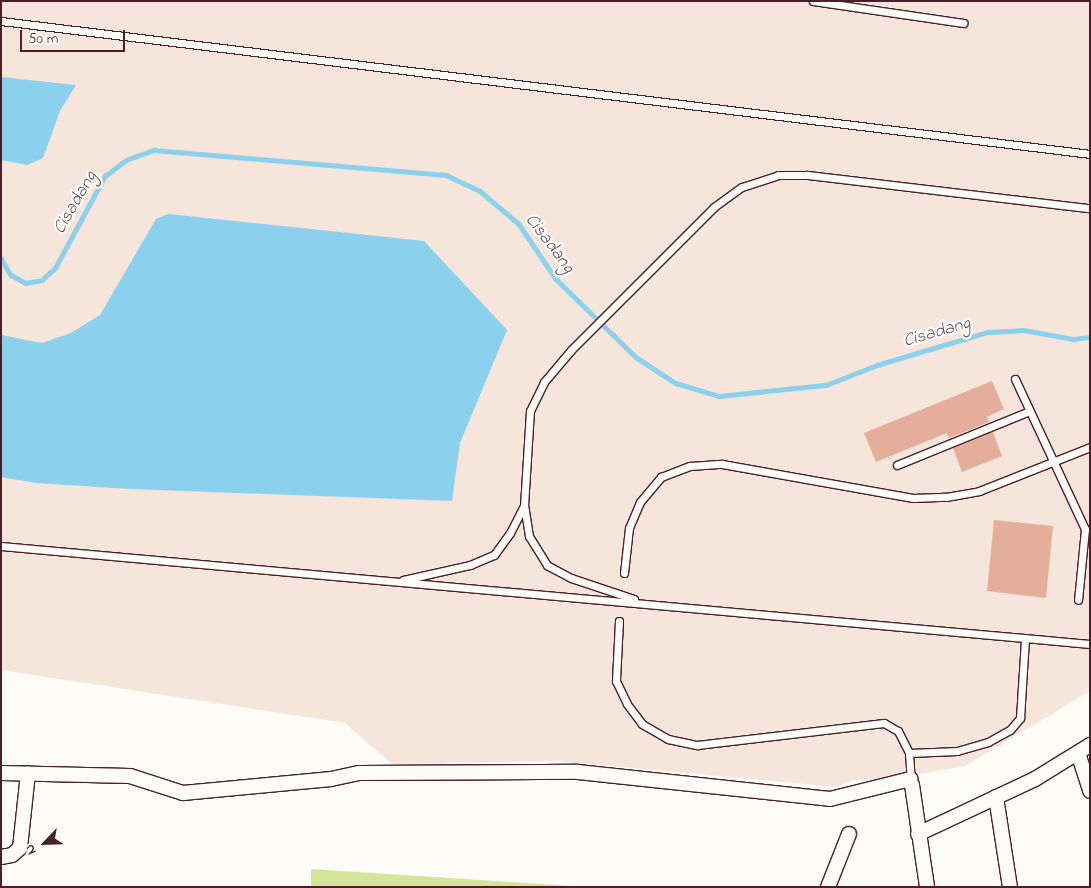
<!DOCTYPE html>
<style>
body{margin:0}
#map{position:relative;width:1091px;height:888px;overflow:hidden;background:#fdfcf7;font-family:"Indie Flower",sans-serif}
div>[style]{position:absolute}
.built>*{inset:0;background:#f6e5db}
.green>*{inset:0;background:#d2e599}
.water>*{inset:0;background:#8bd0ed}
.stream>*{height:4.5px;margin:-2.25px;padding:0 2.25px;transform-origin:2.25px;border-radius:2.25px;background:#8bd0ed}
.building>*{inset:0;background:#e5ae9b}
.roads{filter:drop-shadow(1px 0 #4a1f2b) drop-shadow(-1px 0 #4a1f2b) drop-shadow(0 1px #4a1f2b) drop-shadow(0 -1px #4a1f2b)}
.lane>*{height:7px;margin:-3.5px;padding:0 3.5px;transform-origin:3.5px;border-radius:3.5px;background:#fdfcf7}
.street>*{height:14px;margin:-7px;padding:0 7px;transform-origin:7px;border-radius:7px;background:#fdfcf7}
span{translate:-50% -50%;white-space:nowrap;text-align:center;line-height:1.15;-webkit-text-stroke:4.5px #fdfcf7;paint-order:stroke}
.water-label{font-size:18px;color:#5e5465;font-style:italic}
.frame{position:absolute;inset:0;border:2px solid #4a1f2b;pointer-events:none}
.north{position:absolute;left:20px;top:818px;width:50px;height:50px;-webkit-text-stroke:4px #fdfcf7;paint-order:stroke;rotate:246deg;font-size:14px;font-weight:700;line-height:20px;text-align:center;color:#4a1f2b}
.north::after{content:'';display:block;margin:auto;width:18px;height:22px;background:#4a1f2b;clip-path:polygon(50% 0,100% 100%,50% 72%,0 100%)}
.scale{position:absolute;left:20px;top:30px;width:105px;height:22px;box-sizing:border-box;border:2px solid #4a1f2b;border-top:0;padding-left:6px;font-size:15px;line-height:18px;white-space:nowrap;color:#4a1f2b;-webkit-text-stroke:4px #fdfcf7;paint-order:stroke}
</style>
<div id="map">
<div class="built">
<i style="clip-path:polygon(1px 1px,1090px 1px,1090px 691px,965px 766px,892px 779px,853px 780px,836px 787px,558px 761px,392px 764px,345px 723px,1px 670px)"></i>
</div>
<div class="green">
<i style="clip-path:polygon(311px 869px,573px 886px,573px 887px,311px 887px)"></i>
</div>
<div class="water">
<i style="clip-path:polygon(1px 77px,76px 85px,60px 111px,43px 158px,27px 165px,1px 160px)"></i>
<i style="clip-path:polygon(168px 214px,424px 241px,507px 330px,460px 443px,452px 501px,131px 489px,36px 483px,1px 477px,1px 335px,42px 343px,71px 333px,100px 315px,156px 219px)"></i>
</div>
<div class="stream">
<i style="left:1px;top:258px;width:20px;rotate:60deg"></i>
<i style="left:11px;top:275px;width:17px;rotate:28deg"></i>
<i style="left:26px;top:283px;width:16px;rotate:-11deg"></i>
<i style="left:42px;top:280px;width:18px;rotate:-43deg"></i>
<i style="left:55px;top:268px;width:105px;rotate:-61.5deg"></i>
<i style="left:105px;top:176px;width:26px;rotate:-37deg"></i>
<i style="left:126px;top:160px;width:30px;rotate:-20deg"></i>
<i style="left:154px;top:150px;width:293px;rotate:4.9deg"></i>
<i style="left:446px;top:175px;width:38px;rotate:25deg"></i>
<i style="left:480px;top:191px;width:51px;rotate:40.2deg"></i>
<i style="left:519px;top:224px;width:66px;rotate:56.1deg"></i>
<i style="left:556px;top:279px;width:113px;rotate:44.3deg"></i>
<i style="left:637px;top:358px;width:46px;rotate:32.7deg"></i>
<i style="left:676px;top:383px;width:45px;rotate:16.8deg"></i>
<i style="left:719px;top:396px;width:108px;rotate:-5.9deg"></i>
<i style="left:826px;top:385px;width:55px;rotate:-21.4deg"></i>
<i style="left:877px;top:365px;width:116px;rotate:-16.6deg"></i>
<i style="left:988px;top:332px;width:36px;rotate:-3deg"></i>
<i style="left:1024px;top:330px;width:50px;rotate:10.4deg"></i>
<i style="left:1073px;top:339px;width:17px;rotate:-7deg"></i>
</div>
<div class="building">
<i style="clip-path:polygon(992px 381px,1004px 409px,987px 417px,989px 422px,949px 438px,947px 433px,876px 462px,864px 433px)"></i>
<i style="clip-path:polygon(993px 432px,1002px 456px,962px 472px,953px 448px)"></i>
<i style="clip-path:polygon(994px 520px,1053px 526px,1046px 598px,987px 591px)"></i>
</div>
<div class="roads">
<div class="lane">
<i style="left:813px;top:1px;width:152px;rotate:8.3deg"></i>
<i style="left:1px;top:21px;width:1097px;rotate:6.96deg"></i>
<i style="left:1015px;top:379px;width:166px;rotate:65deg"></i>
<i style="left:1085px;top:529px;width:71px;rotate:95.6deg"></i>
<i style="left:897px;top:465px;width:143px;rotate:-22.2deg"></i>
<i style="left:1px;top:546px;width:1093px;rotate:5.14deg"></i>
<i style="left:624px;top:573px;width:45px;rotate:-83.7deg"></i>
<i style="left:629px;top:528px;width:28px;rotate:-67deg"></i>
<i style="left:640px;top:502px;width:33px;rotate:-50deg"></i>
<i style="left:661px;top:477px;width:31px;rotate:-21deg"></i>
<i style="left:690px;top:466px;width:32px;rotate:-4deg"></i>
<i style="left:722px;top:464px;width:194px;rotate:10.1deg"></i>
<i style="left:913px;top:498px;width:33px;rotate:-2deg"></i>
<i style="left:946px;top:497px;width:34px;rotate:-10deg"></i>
<i style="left:979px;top:491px;width:119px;rotate:-21.6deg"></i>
<i style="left:403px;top:580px;width:69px;rotate:-12.6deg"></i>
<i style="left:470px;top:565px;width:26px;rotate:-23deg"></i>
<i style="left:494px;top:555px;width:27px;rotate:-54deg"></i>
<i style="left:510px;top:533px;width:30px;rotate:-63deg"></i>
<i style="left:634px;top:599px;width:66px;rotate:-161.6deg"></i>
<i style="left:571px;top:578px;width:27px;rotate:-152deg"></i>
<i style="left:547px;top:565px;width:34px;rotate:-122deg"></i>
<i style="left:529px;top:536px;width:30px;rotate:-99deg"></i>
<i style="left:524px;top:506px;width:95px;rotate:-86.4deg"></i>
<i style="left:530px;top:411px;width:32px;rotate:-64deg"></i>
<i style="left:544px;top:382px;width:42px;rotate:-49.8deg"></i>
<i style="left:571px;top:350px;width:202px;rotate:-45deg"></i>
<i style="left:714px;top:207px;width:34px;rotate:-36deg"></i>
<i style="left:742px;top:187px;width:38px;rotate:-18deg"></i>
<i style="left:778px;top:175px;width:29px"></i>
<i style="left:807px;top:175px;width:285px;rotate:6.7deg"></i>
<i style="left:619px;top:621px;width:60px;rotate:92.9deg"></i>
<i style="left:616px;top:681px;width:25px;rotate:64deg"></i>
<i style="left:627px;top:704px;width:25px;rotate:53deg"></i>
<i style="left:642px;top:724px;width:30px;rotate:30deg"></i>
<i style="left:668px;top:739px;width:30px;rotate:12deg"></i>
<i style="left:697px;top:745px;width:188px;rotate:-6.7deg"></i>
<i style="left:884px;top:723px;width:16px;rotate:30deg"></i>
<i style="left:898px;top:731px;width:25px;rotate:63deg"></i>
<i style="left:909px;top:753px;width:27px;rotate:86deg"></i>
<i style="left:909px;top:753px;width:48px;rotate:-2.4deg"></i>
<i style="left:957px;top:751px;width:32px;rotate:-16deg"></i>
<i style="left:988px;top:742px;width:25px;rotate:-29deg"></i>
<i style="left:1010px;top:730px;width:16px;rotate:-50deg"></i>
<i style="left:1020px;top:718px;width:80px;rotate:-86.4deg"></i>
</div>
<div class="street">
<i style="left:1078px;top:753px;width:40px;rotate:72deg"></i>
<i style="left:1px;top:773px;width:129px;rotate:1.3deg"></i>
<i style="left:130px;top:776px;width:56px;rotate:17.8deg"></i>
<i style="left:183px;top:793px;width:149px;rotate:-5.4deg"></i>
<i style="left:331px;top:779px;width:29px;rotate:-12deg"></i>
<i style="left:359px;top:773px;width:219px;rotate:-0.3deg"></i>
<i style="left:578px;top:772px;width:253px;rotate:6.1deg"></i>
<i style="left:830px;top:799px;width:83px;rotate:-13.9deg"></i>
<i style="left:912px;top:785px;width:103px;rotate:81.6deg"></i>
<i style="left:996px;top:797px;width:91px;rotate:81.2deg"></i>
<i style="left:918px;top:834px;width:129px;rotate:-25.2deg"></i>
<i style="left:1035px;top:779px;width:65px;rotate:-31.7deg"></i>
<i style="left:1px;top:857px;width:11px;rotate:-10deg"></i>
<i style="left:12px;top:855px;width:11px;rotate:-41deg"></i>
<i style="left:20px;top:848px;width:75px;rotate:-83.9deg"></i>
<i style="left:828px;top:887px;width:57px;rotate:-68.4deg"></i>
</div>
</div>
<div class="water-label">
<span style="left:76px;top:203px;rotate:-60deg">Cisadang</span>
<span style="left:549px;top:244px;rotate:53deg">Cisadang</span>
<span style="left:937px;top:333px;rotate:-16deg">Cisadang</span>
</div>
<div class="frame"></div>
<div class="north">N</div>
<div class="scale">50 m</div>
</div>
